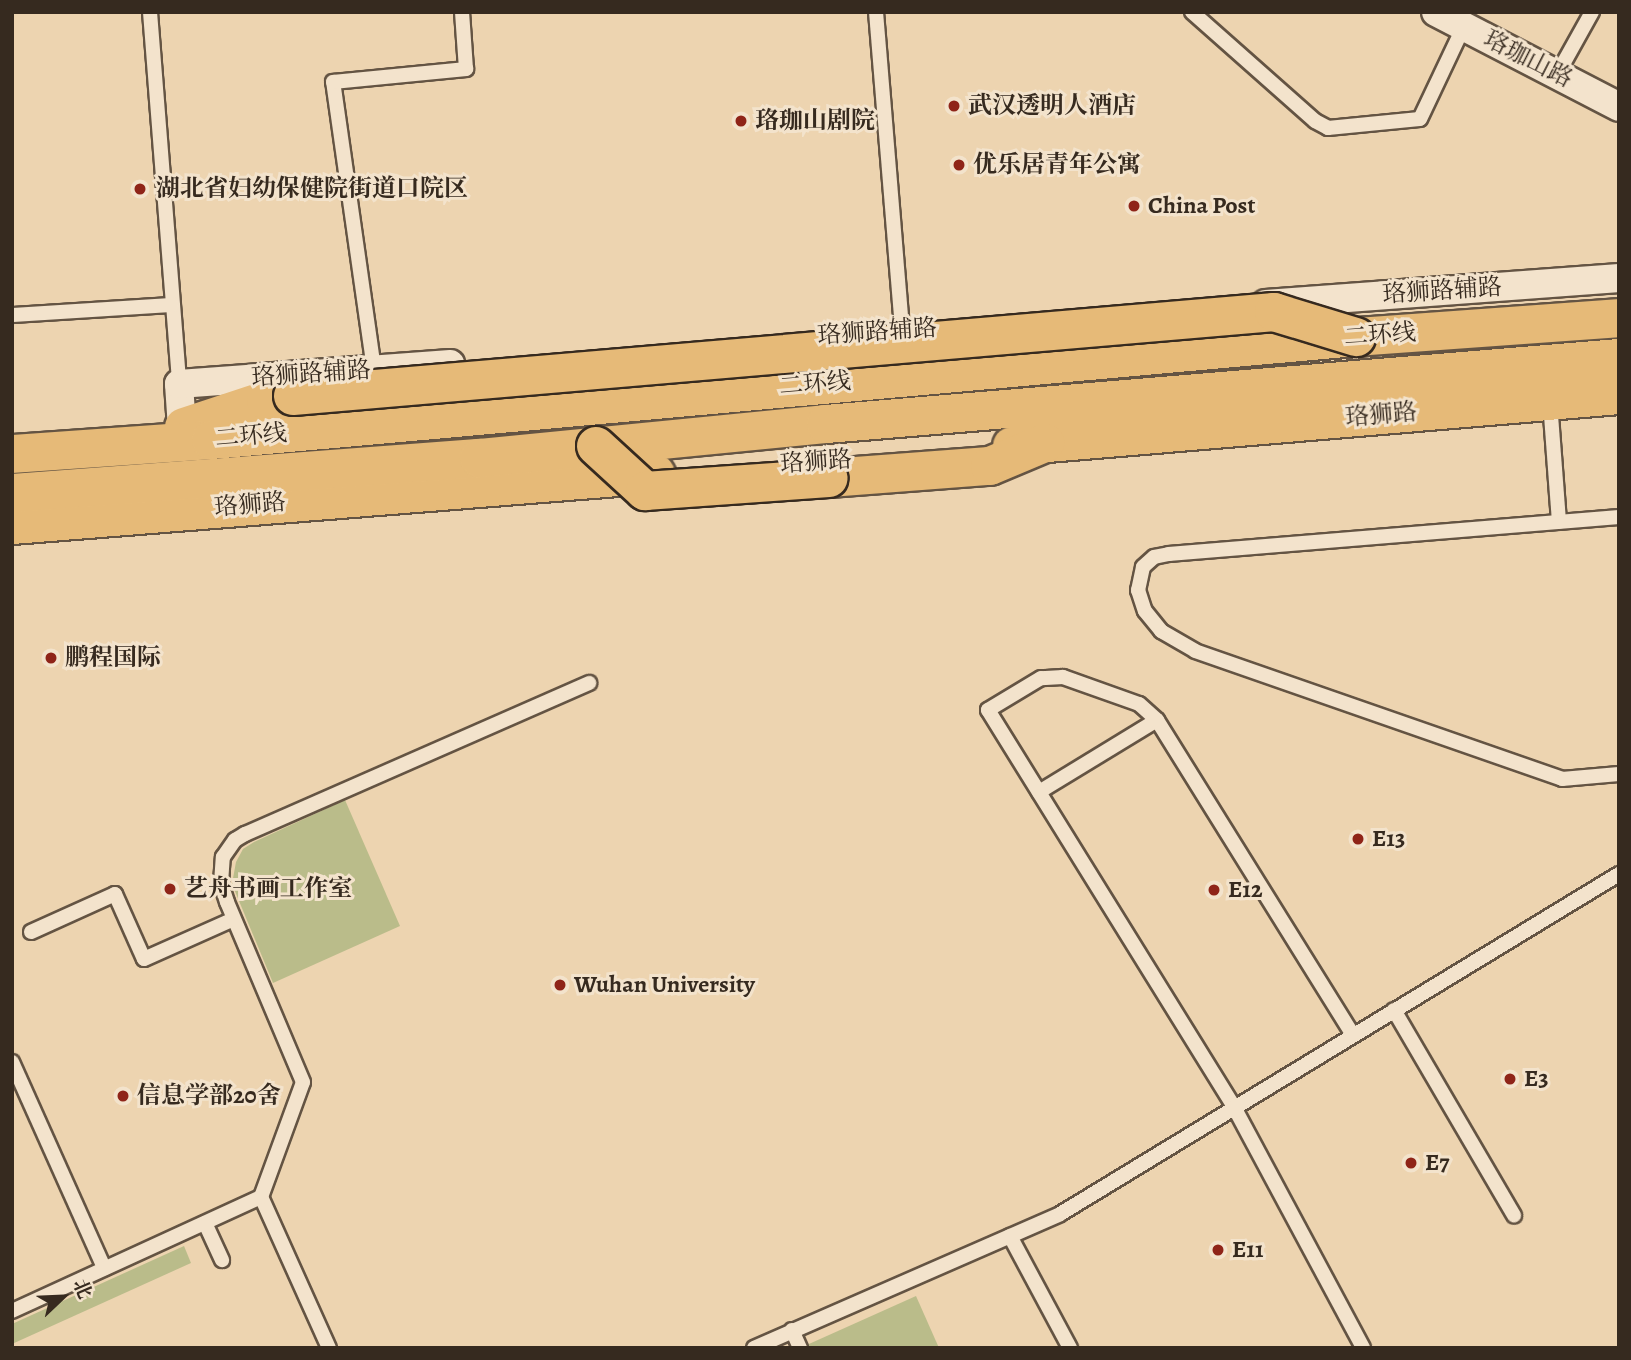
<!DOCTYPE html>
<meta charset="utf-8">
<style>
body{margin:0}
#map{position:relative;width:1631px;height:1360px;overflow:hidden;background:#edd4b0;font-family:Alegreya,"Noto Serif SC",serif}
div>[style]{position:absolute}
.green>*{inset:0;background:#babc8a}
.roads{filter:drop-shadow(2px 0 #645443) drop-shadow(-2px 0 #645443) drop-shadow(0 2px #645443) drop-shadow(0 -2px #645443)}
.lane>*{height:14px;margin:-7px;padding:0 7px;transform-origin:7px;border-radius:7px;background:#f3e3cc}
.street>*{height:28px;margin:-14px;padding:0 14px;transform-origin:14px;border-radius:14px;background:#f3e3cc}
.primary>*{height:38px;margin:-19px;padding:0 19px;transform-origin:19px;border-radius:19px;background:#e6ba78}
.highway>*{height:38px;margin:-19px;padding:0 19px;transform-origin:19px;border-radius:19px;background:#e6ba78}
.bridges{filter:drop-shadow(2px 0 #362a1f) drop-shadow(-2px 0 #362a1f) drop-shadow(0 2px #362a1f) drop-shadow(0 -2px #362a1f)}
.highway-bridge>*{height:38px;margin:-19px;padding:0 19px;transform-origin:19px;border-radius:19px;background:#e6ba78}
.dots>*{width:19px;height:19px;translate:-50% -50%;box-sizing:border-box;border:4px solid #f3e3cc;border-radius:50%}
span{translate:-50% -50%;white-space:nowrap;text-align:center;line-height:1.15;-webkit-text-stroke:6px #f3e3cc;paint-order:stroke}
.street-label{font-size:24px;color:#362a1f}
.poi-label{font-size:24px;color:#362a1f;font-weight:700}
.left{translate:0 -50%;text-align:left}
.frame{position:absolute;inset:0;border:14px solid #362a1f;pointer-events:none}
.north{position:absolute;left:28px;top:1262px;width:70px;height:70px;-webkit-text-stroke:5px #f3e3cc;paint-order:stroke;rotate:67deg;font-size:19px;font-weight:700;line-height:28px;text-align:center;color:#362a1f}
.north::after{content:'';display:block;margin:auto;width:24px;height:32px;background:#362a1f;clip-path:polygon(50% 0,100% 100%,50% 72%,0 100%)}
</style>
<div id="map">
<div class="green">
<i style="clip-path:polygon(345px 800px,400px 926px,273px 983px,232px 884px,236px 862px,243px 849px,254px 842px)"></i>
<i style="clip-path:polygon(184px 1246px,191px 1263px,12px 1344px,12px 1324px)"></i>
<i style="clip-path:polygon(916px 1296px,939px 1348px,800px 1348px)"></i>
</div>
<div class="roads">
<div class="lane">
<i style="left:150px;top:12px;width:373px;rotate:85.5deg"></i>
<i style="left:876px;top:12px;width:320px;rotate:85.3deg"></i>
<i style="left:1192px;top:12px;width:164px;rotate:41.5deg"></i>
<i style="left:1315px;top:121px;width:15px;rotate:28deg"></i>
<i style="left:1328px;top:128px;width:92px;rotate:-5.6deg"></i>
<i style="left:1420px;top:119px;width:103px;rotate:-64.7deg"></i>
<i style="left:1558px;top:73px;width:70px;rotate:-60.9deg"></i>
<i style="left:12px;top:315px;width:160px;rotate:-3.6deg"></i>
<i style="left:374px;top:369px;width:290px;rotate:-98.1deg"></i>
<i style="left:333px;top:82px;width:134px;rotate:-5.6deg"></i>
<i style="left:466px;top:69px;width:57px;rotate:-94deg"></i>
<i style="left:1550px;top:402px;width:120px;rotate:85.7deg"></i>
<i style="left:1619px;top:517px;width:452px;rotate:175.3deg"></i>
<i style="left:1169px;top:554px;width:15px;rotate:169deg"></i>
<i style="left:1154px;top:557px;width:15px;rotate:138deg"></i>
<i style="left:1143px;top:567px;width:24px;rotate:102deg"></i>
<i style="left:1138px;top:590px;width:22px;rotate:72deg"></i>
<i style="left:1145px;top:611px;width:26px;rotate:51deg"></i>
<i style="left:1161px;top:631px;width:39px;rotate:30deg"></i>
<i style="left:1195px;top:651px;width:389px;rotate:19.2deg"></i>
<i style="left:1562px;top:779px;width:57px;rotate:-5deg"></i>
<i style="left:1039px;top:792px;width:138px;rotate:-31.4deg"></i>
<i style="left:31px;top:932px;width:92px;rotate:-24.3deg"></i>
<i style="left:115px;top:894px;width:71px;rotate:66deg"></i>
<i style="left:144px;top:959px;width:98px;rotate:-24deg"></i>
<i style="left:1394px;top:1010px;width:238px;rotate:59.7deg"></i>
<i style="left:1353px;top:1035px;width:371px;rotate:-121.9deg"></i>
<i style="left:1157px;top:720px;width:24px;rotate:-138deg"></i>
<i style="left:1139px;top:704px;width:81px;rotate:-160.4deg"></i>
<i style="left:1063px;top:677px;width:22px;rotate:177deg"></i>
<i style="left:1041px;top:678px;width:62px;rotate:148.9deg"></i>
<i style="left:988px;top:710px;width:467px;rotate:58.2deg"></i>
<i style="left:1234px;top:1107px;width:273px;rotate:61.8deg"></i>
<i style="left:12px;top:1062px;width:226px;rotate:65.9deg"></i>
<i style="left:205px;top:1223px;width:41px;rotate:65.3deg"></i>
<i style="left:1010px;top:1236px;width:127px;rotate:61.8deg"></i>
<i style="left:12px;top:1311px;width:274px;rotate:-24.6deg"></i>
<i style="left:792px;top:1330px;width:20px;rotate:66deg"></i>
<i style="left:329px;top:1348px;width:166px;rotate:-114.2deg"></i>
<i style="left:261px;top:1197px;width:122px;rotate:-69.9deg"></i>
<i style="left:303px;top:1082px;width:195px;rotate:-112.9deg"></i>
<i style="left:227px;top:902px;width:20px;rotate:-108deg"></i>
<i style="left:221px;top:883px;width:26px;rotate:-86deg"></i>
<i style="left:223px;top:857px;width:21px;rotate:-55deg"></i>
<i style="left:235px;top:840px;width:12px;rotate:-31deg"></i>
<i style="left:245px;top:834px;width:376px;rotate:-23.7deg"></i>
<i style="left:754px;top:1348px;width:334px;rotate:-23.6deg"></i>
<i style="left:1060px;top:1214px;width:654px;rotate:-31.31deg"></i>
</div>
<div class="street">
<i style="left:1436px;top:12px;width:206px;rotate:27.4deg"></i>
<i style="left:1266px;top:304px;width:354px;rotate:-4.2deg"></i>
<i style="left:182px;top:428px;width:44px;rotate:-93.9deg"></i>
<i style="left:179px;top:384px;width:272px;rotate:-4.2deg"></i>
</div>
<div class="primary">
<i style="left:1012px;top:446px;width:609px;rotate:-4.8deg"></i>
<i style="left:12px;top:525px;width:646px;rotate:-4.53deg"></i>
</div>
<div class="highway">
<i style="left:184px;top:427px;width:86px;rotate:-18.2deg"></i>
<i style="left:266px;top:400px;width:27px;rotate:-8deg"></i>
<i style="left:12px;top:454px;width:199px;rotate:-4deg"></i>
<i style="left:211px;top:440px;width:1150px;rotate:-5.14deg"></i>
<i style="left:1356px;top:337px;width:264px;rotate:-4.1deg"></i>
<i style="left:829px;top:478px;width:161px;rotate:-4.3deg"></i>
<i style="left:990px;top:466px;width:60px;rotate:-22.7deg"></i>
<i style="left:12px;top:493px;width:468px;rotate:-4.3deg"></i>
<i style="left:479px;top:458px;width:349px;rotate:-5.6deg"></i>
<i style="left:826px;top:424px;width:796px;rotate:-4.76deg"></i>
</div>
</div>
<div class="bridges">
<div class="highway-bridge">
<i style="left:293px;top:396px;width:985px;rotate:-4.89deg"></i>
<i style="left:1274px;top:312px;width:86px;rotate:17deg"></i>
<i style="left:596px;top:446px;width:67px;rotate:42.6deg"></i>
<i style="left:645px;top:491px;width:184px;rotate:-4deg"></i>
</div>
</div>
<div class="dots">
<i style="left:954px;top:106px;background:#8f2418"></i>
<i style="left:741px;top:121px;background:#8f2418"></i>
<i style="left:959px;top:165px;background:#8f2418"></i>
<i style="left:140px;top:189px;background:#8f2418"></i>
<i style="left:1134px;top:206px;background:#8f2418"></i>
<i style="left:51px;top:658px;background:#8f2418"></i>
<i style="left:1358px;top:839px;background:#8f2418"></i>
<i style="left:170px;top:889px;background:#8f2418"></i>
<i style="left:1214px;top:890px;background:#8f2418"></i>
<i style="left:560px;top:985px;background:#8f2418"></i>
<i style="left:1510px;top:1079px;background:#8f2418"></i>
<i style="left:123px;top:1096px;background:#8f2418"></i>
<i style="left:1411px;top:1163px;background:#8f2418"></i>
<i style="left:1218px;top:1250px;background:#8f2418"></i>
</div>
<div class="street-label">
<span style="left:1528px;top:59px;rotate:27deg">珞珈山路</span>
<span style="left:1442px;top:291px;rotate:-4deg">珞狮路辅路</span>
<span style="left:877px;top:332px;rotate:-4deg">珞狮路辅路</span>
<span style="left:1380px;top:335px;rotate:-4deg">二环线</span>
<span style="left:311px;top:374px;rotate:-4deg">珞狮路辅路</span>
<span style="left:815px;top:384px;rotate:-5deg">二环线</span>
<span style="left:1381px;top:415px;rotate:-5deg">珞狮路</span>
<span style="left:251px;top:436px;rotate:-5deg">二环线</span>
<span style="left:816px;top:462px;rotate:-4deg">珞狮路</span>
<span style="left:250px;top:505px;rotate:-5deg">珞狮路</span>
</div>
<div class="poi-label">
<span class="left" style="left:968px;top:106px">武汉透明人酒店</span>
<span class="left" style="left:755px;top:121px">珞珈山剧院</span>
<span class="left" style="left:973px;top:165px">优乐居青年公寓</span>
<span class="left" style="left:156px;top:189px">湖北省妇幼保健院街道口院区</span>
<span class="left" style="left:1148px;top:206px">China Post</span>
<span class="left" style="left:65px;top:658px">鹏程国际</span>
<span class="left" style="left:1372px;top:839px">E13</span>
<span class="left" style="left:184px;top:889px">艺舟书画工作室</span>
<span class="left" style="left:1228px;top:890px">E12</span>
<span class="left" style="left:574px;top:985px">Wuhan University</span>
<span class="left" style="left:1524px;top:1079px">E3</span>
<span class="left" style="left:137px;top:1096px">信息学部20舍</span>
<span class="left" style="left:1425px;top:1163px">E7</span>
<span class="left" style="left:1232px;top:1250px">E11</span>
</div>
<div class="frame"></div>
<div class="north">北</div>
</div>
